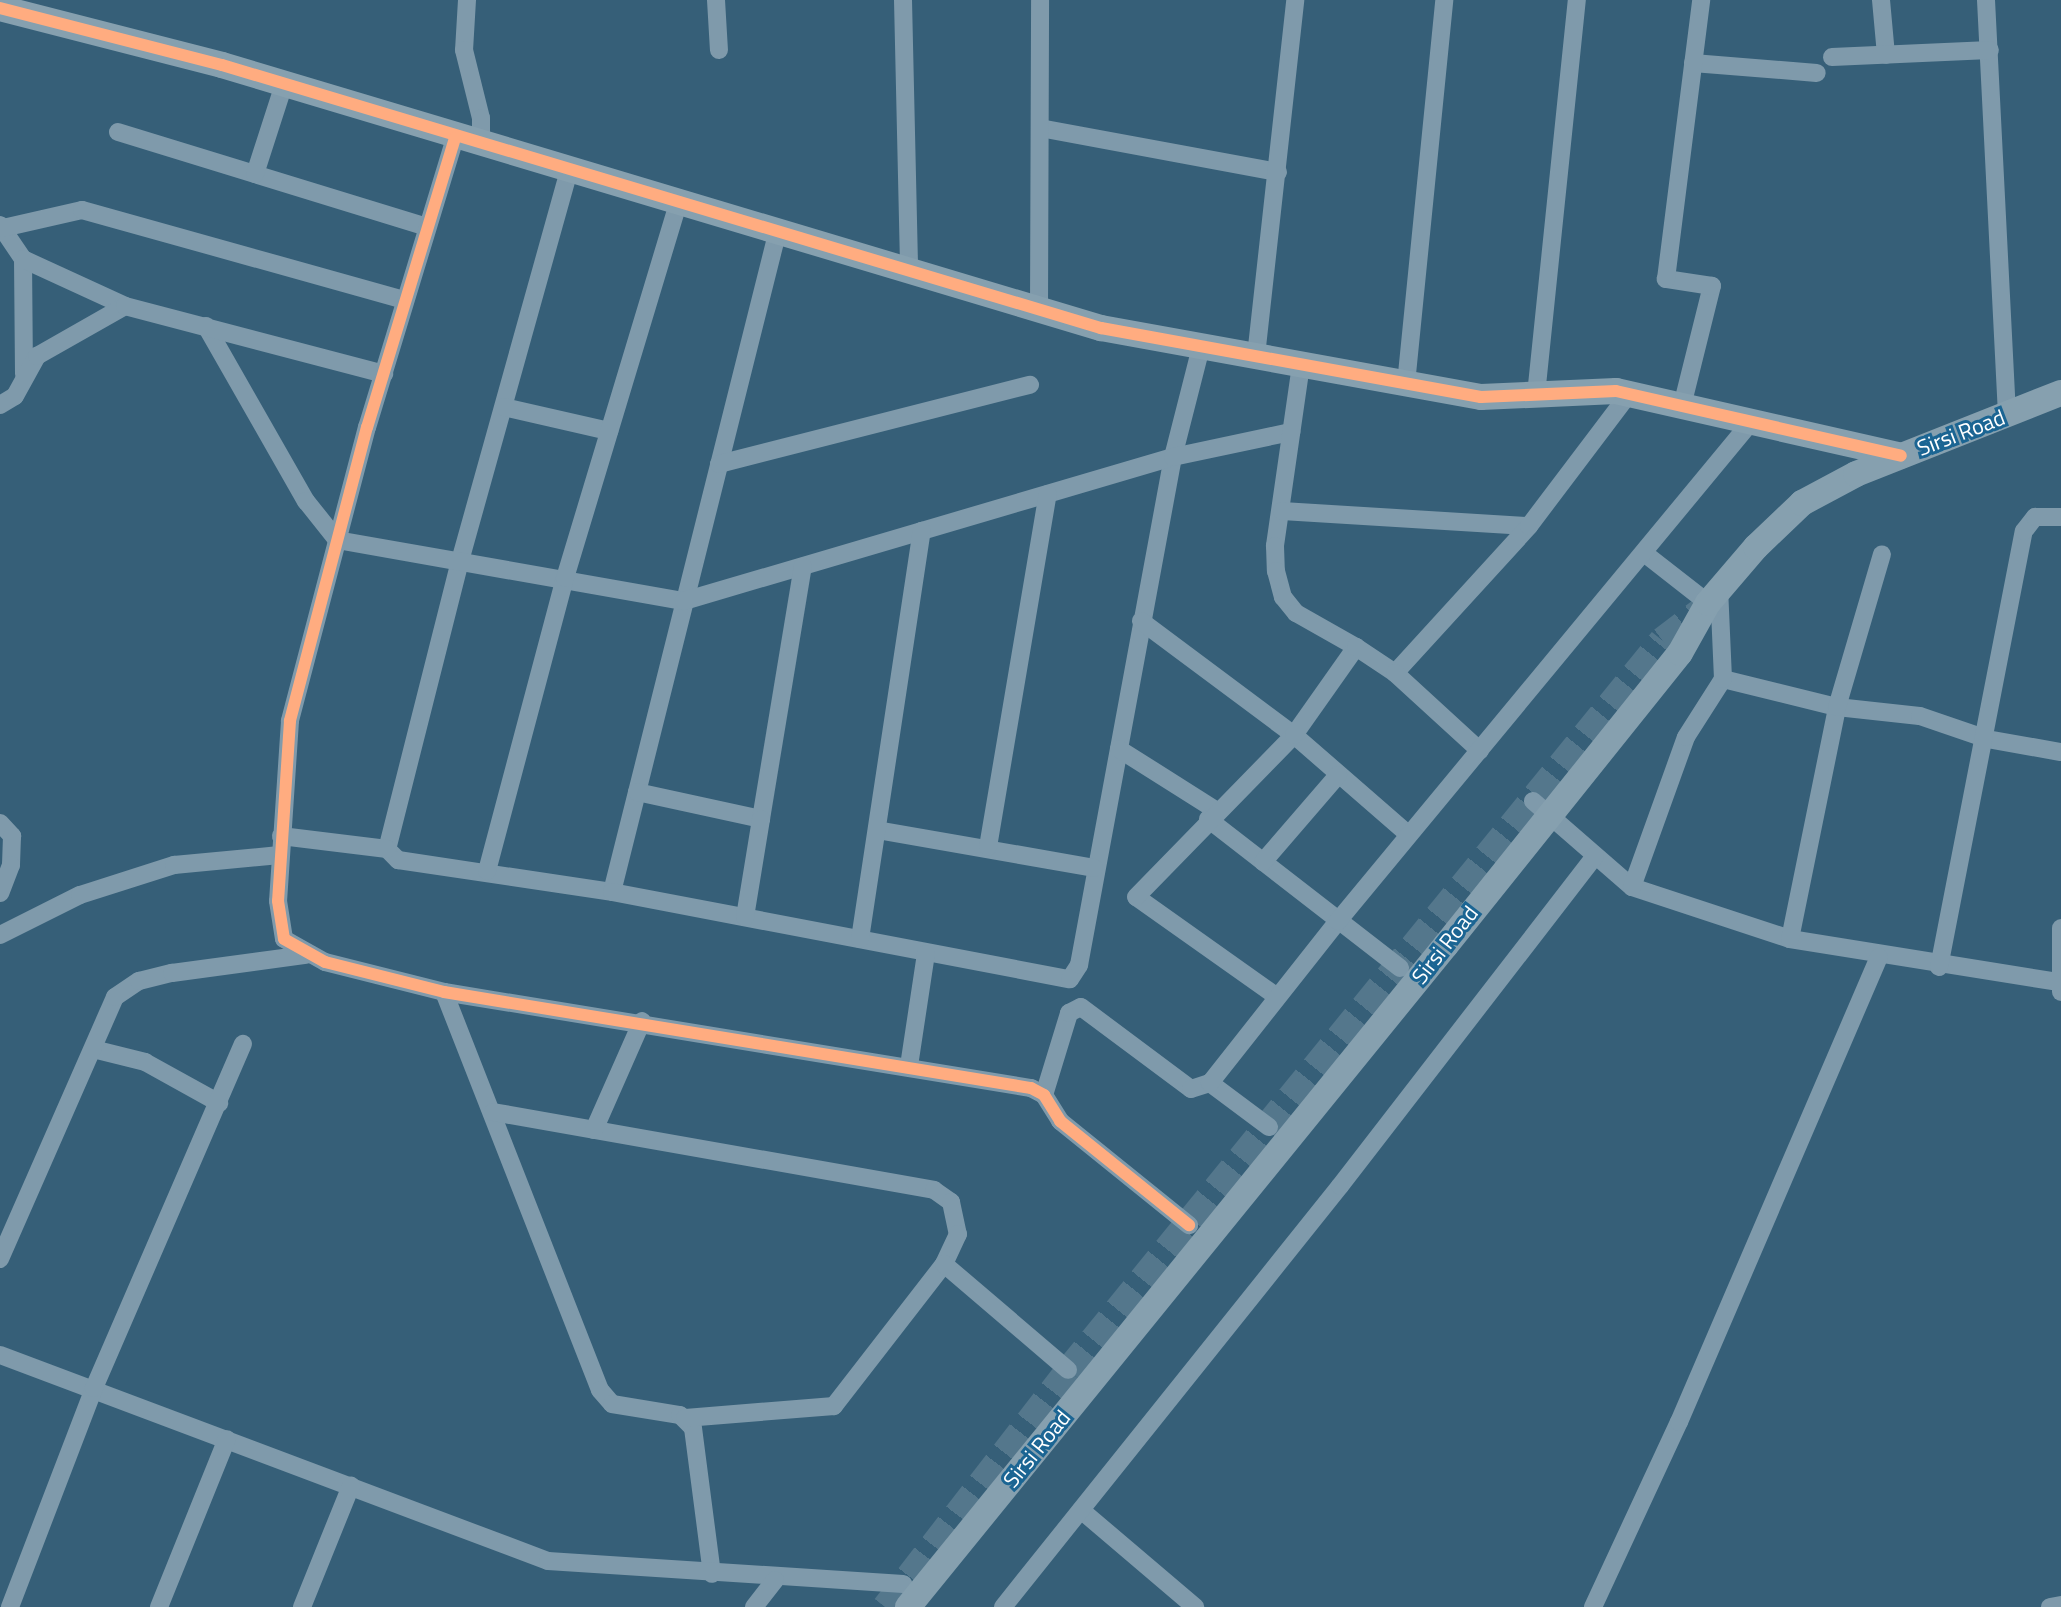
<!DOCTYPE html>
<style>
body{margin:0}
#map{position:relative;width:2061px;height:1607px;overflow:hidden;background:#365f78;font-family:"Titillium Web",sans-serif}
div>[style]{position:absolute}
.secondary-tunnel>*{height:26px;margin-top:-13px;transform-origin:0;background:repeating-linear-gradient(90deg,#54778c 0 26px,transparent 0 39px)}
.street>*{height:18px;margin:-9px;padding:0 9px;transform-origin:9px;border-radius:9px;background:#7f9aab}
.secondary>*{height:26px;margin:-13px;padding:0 13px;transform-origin:13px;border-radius:13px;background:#86a0af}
.cycleway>*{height:12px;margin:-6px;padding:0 6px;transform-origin:6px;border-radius:6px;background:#ffac80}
span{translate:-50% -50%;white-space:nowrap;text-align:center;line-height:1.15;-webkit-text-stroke:6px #1b6593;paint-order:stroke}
.street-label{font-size:22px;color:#fff}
</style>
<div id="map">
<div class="secondary-tunnel">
<i style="left:885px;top:1607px;width:299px;rotate:-52.3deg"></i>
<i style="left:1068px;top:1370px;width:941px;rotate:-50.86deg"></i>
<i style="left:1662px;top:640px;width:51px;rotate:-37.1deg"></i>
</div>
<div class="street">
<i style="left:467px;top:0;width:50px;rotate:93.4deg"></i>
<i style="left:464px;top:50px;width:70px;rotate:76deg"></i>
<i style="left:481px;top:118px;width:26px;rotate:90deg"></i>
<i style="left:716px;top:0;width:50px;rotate:86.6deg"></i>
<i style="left:903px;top:0;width:270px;rotate:88.7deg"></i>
<i style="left:1881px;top:0;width:55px;rotate:84.8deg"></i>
<i style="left:1986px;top:0;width:416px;rotate:87.1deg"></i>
<i style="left:1832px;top:57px;width:158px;rotate:-2.5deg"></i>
<i style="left:1693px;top:63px;width:124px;rotate:4.6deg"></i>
<i style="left:1040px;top:128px;width:242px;rotate:10.5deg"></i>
<i style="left:118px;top:132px;width:322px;rotate:17.1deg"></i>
<i style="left:455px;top:138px;width:302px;rotate:106.9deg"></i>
<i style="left:367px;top:427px;width:304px;rotate:104.7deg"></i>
<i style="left:290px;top:721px;width:180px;rotate:93.8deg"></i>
<i style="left:278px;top:901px;width:38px;rotate:81deg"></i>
<i style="left:284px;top:939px;width:47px;rotate:29.3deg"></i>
<i style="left:325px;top:962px;width:123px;rotate:14.1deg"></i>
<i style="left:444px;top:992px;width:595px;rotate:9.29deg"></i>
<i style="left:1031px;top:1088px;width:15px;rotate:28deg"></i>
<i style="left:1044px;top:1095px;width:31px;rotate:58deg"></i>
<i style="left:1060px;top:1121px;width:166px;rotate:38.9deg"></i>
<i style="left:570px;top:167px;width:409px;rotate:105.6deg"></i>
<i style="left:460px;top:561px;width:297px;rotate:104.2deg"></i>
<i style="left:387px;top:849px;width:16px;rotate:45deg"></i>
<i style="left:398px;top:860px;width:216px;rotate:8.5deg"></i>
<i style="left:255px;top:174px;width:95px;rotate:-72.1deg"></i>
<i style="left:0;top:225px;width:41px;rotate:55.9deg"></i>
<i style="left:23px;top:259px;width:115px;rotate:89.5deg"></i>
<i style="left:3px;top:228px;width:81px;rotate:-12.8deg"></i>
<i style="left:82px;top:210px;width:334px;rotate:15.6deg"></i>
<i style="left:778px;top:230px;width:682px;rotate:104.08deg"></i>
<i style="left:612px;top:892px;width:466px;rotate:10.8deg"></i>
<i style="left:1070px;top:979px;width:17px;rotate:-57deg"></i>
<i style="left:1079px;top:965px;width:517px;rotate:-79.52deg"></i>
<i style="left:1173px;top:457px;width:114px;rotate:-75.7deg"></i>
<i style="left:23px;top:259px;width:112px;rotate:24.7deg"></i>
<i style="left:1039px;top:310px;width:310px;rotate:-89.8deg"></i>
<i style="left:206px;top:326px;width:202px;rotate:60.3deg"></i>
<i style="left:306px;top:501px;width:50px;rotate:51.5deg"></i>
<i style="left:337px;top:540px;width:352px;rotate:10deg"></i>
<i style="left:684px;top:601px;width:510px;rotate:-16.41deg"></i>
<i style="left:1173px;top:457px;width:121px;rotate:-12deg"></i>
<i style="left:1256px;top:356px;width:358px;rotate:-83.7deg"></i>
<i style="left:1301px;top:365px;width:183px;rotate:98.2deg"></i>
<i style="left:1275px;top:546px;width:25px;rotate:88deg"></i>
<i style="left:1276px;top:571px;width:27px;rotate:75deg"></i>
<i style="left:1283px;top:597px;width:21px;rotate:51deg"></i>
<i style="left:1296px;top:613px;width:69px;rotate:29.5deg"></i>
<i style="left:1406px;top:384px;width:386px;rotate:-84.3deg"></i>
<i style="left:1536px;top:395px;width:397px;rotate:-84.1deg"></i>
<i style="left:0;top:405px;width:17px;rotate:-31deg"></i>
<i style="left:15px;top:396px;width:46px;rotate:-61.2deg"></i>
<i style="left:37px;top:356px;width:101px;rotate:-29.6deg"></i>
<i style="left:125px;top:306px;width:268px;rotate:14.7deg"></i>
<i style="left:1682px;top:406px;width:124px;rotate:-76deg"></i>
<i style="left:1712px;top:286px;width:47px;rotate:-171.3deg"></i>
<i style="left:1666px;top:279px;width:281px;rotate:-82.8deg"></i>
<i style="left:504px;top:407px;width:108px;rotate:12.9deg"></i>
<i style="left:719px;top:464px;width:321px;rotate:-14.3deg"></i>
<i style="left:1282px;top:511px;width:247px;rotate:3.5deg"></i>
<i style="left:1644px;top:553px;width:81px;rotate:38deg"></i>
<i style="left:1141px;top:621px;width:191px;rotate:36.7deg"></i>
<i style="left:1294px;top:735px;width:152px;rotate:41deg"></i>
<i style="left:1395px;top:673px;width:199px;rotate:-47.6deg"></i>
<i style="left:1529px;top:526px;width:166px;rotate:-52.9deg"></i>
<i style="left:1723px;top:679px;width:117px;rotate:13.8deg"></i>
<i style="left:1837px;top:707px;width:83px;rotate:6.2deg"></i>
<i style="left:1920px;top:716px;width:71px;rotate:18.9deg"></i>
<i style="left:1987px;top:739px;width:75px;rotate:10deg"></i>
<i style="left:1119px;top:749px;width:116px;rotate:32.3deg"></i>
<i style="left:637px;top:792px;width:127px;rotate:12.3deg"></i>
<i style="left:761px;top:819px;width:256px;rotate:-80.6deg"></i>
<i style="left:1533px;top:801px;width:131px;rotate:41deg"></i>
<i style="left:1632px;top:887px;width:166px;rotate:18.2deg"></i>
<i style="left:1790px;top:939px;width:271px;rotate:9.1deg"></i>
<i style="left:1208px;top:819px;width:243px;rotate:37.8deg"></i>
<i style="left:0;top:823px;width:18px;rotate:47deg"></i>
<i style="left:12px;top:836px;width:29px;rotate:92deg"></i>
<i style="left:11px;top:865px;width:30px;rotate:111deg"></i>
<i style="left:877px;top:830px;width:220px;rotate:9.9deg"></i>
<i style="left:281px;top:836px;width:107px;rotate:7deg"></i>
<i style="left:988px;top:847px;width:358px;rotate:-80.4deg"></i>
<i style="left:1263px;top:862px;width:115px;rotate:-49.2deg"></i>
<i style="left:487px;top:871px;width:303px;rotate:-75.1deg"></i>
<i style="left:565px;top:578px;width:395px;rotate:-73.2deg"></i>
<i style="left:1632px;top:887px;width:159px;rotate:-70.2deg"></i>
<i style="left:1686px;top:737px;width:69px;rotate:-57.5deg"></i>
<i style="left:1723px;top:679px;width:91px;rotate:-92.5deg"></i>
<i style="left:745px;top:917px;width:99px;rotate:-80.7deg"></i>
<i style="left:0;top:935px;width:89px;rotate:-26.6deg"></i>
<i style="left:80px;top:895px;width:99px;rotate:-17.7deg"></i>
<i style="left:174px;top:865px;width:106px;rotate:-5.4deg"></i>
<i style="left:860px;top:939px;width:413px;rotate:-81.4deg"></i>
<i style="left:1790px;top:939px;width:237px;rotate:-78.5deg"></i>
<i style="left:1837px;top:707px;width:159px;rotate:-73.6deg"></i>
<i style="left:1939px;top:967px;width:444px;rotate:-79deg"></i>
<i style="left:2024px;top:531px;width:18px;rotate:-52deg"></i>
<i style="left:2035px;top:517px;width:26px"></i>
<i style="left:444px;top:992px;width:427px;rotate:68.6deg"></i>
<i style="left:600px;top:1390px;width:18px;rotate:49deg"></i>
<i style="left:612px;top:1404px;width:69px;rotate:9.2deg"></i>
<i style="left:680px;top:1415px;width:18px;rotate:45deg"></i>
<i style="left:693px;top:1428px;width:147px;rotate:82.6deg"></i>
<i style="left:2061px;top:992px;width:64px;rotate:-90deg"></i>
<i style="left:1276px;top:996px;width:171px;rotate:-144.7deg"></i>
<i style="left:1136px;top:897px;width:226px;rotate:-45.7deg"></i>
<i style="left:1294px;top:735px;width:108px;rotate:-54.8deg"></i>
<i style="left:1356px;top:647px;width:47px;rotate:33.7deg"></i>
<i style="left:1395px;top:673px;width:115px;rotate:42.5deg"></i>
<i style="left:93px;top:1049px;width:54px;rotate:14deg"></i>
<i style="left:145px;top:1062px;width:85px;rotate:29deg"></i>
<i style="left:909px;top:1066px;width:113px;rotate:-81.4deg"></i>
<i style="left:1044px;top:1095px;width:86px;rotate:-73deg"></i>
<i style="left:1069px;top:1013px;width:13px;rotate:-27deg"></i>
<i style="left:1081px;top:1007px;width:137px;rotate:36.7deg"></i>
<i style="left:1191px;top:1089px;width:20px;rotate:-18deg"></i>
<i style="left:493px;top:1112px;width:448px;rotate:10deg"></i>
<i style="left:934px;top:1190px;width:21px;rotate:35deg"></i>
<i style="left:951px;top:1202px;width:33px;rotate:78deg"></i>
<i style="left:958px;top:1234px;width:33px;rotate:115deg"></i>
<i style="left:944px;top:1264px;width:180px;rotate:127.8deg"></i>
<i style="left:834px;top:1406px;width:149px;rotate:175.4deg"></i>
<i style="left:1269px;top:1127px;width:74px;rotate:-143.3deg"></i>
<i style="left:1210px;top:1083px;width:206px;rotate:-51.7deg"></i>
<i style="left:1338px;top:921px;width:648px;rotate:-50.39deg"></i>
<i style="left:594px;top:1130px;width:119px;rotate:-66.2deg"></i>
<i style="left:0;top:1259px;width:286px;rotate:-66.3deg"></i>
<i style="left:115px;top:997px;width:29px;rotate:-34deg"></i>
<i style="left:139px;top:981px;width:34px;rotate:-14deg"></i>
<i style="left:172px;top:973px;width:135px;rotate:-7.7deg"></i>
<i style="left:944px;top:1264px;width:163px;rotate:40.5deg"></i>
<i style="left:0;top:1355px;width:585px;rotate:20.6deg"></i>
<i style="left:548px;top:1561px;width:356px;rotate:3.7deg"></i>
<i style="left:1081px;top:1510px;width:150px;rotate:40.4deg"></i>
<i style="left:10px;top:1607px;width:235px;rotate:-69deg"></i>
<i style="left:94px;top:1388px;width:375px;rotate:-66.6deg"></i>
<i style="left:159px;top:1607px;width:181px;rotate:-68deg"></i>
<i style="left:302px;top:1607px;width:131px;rotate:-68deg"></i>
<i style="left:754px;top:1607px;width:34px;rotate:-52deg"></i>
<i style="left:1003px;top:1607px;width:539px;rotate:-51.32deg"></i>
<i style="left:1340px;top:1186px;width:417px;rotate:-52.3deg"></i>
<i style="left:1593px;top:1607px;width:204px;rotate:-65.1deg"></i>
<i style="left:1679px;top:1422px;width:506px;rotate:-66.73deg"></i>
<i style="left:2050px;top:1607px;width:11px;rotate:-10deg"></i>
</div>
<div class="secondary">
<i style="left:0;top:8px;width:229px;rotate:14.4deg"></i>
<i style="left:222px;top:65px;width:918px;rotate:16.66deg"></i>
<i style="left:1101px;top:328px;width:386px;rotate:10.3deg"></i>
<i style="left:1481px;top:397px;width:135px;rotate:-2.5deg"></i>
<i style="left:1616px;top:391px;width:292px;rotate:12.8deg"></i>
<i style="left:908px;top:1607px;width:853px;rotate:-50.9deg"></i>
<i style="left:1446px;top:945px;width:374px;rotate:-51.3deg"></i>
<i style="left:1680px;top:653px;width:57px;rotate:-60.8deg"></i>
<i style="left:1708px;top:603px;width:74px;rotate:-49.4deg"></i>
<i style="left:1756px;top:547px;width:64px;rotate:-43.7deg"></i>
<i style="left:1802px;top:503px;width:61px;rotate:-28.2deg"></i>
<i style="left:1856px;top:474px;width:220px;rotate:-21.6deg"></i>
</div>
<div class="cycleway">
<i style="left:0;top:8px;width:229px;rotate:14.4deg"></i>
<i style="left:222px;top:65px;width:918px;rotate:16.66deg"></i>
<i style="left:1101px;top:328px;width:386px;rotate:10.3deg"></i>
<i style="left:1481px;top:397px;width:135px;rotate:-2.5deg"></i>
<i style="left:1616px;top:391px;width:292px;rotate:12.8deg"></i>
<i style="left:455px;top:138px;width:302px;rotate:106.9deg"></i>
<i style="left:367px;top:427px;width:304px;rotate:104.7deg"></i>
<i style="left:290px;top:721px;width:180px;rotate:93.8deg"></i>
<i style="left:278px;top:901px;width:38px;rotate:81deg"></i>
<i style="left:284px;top:939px;width:47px;rotate:29.3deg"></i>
<i style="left:325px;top:962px;width:123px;rotate:14.1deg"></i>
<i style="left:444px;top:992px;width:595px;rotate:9.29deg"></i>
<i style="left:1031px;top:1088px;width:15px;rotate:28deg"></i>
<i style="left:1044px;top:1095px;width:31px;rotate:58deg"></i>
<i style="left:1060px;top:1121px;width:166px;rotate:38.9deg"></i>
</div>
<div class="street-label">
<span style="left:1961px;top:433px;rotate:-21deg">Sirsi Road</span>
<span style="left:1445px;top:945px;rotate:-52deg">Sirsi Road</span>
<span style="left:1037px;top:1449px;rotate:-51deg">Sirsi Road</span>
</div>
</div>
